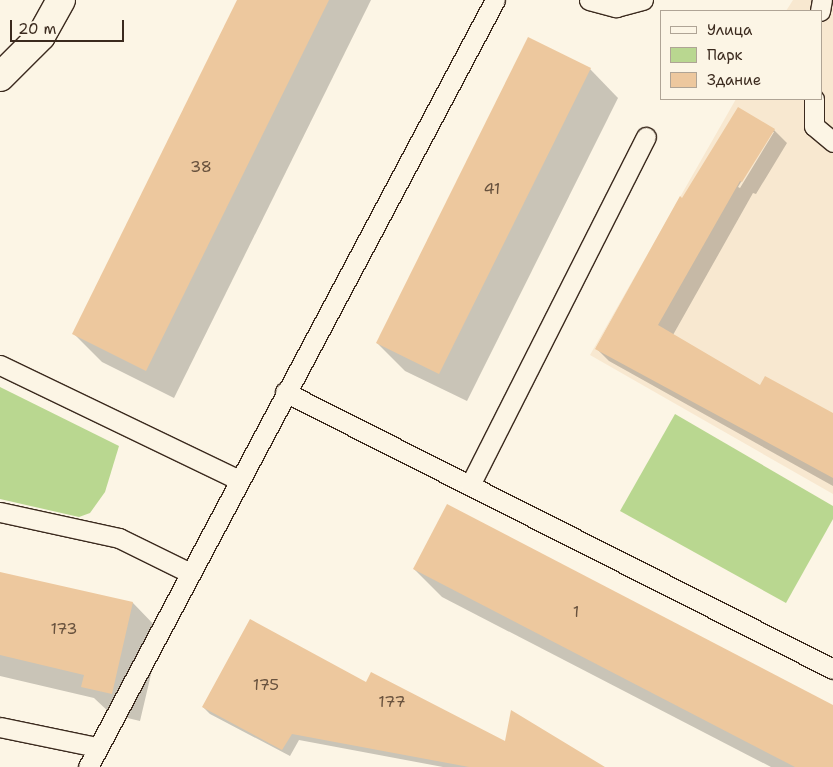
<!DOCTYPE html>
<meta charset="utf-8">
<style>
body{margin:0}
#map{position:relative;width:833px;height:767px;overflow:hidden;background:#fcf5e5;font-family:"Shantell Sans",sans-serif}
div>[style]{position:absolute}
.built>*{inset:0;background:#f8e8d0}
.green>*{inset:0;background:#b9d790}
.shadow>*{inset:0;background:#0003}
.building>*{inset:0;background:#edc89e}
.roads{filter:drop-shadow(1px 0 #3b2a1e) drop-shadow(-1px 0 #3b2a1e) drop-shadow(0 1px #3b2a1e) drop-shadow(0 -1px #3b2a1e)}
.lane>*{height:19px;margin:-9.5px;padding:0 9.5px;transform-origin:9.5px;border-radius:9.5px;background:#fcf5e5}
.street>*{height:28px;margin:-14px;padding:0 14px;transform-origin:14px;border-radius:14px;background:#fcf5e5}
span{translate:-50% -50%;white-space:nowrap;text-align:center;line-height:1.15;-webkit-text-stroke:4.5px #fcf5e5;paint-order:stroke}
.number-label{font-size:16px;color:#68523e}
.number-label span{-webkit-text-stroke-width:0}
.legend{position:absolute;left:660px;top:10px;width:162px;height:90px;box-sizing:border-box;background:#fcf5e5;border:1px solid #afa495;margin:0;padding:6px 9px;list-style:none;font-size:15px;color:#3b2a1e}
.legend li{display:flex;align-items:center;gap:10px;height:25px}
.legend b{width:25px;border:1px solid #afa495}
.scale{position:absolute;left:10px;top:20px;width:114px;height:22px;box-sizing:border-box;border:2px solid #3b2a1e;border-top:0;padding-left:6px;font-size:15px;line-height:18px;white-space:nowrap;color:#3b2a1e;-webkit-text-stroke:4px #fcf5e5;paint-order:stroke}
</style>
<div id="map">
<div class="built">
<i style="clip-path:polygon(793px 0,833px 0,833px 494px,590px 355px,736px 99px,822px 99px,822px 11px,786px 11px)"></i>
</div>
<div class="green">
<i style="clip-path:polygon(0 387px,119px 446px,105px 492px,90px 513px,79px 517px,0 499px)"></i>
<i style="clip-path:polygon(675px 414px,833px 506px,833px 519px,786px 603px,620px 511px)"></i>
</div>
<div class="shadow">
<i style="clip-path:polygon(239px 0,371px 0,174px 398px,102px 362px,74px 334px)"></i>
<i style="clip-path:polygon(590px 69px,618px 98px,467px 401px,405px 371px,377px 343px)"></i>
<i style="clip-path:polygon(evenodd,739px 109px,774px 130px,787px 143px,756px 194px,753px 193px,673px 335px,760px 387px,765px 378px,794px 393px,806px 407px,833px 422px,833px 486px,609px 361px,596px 348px,680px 198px,683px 200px,739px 109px,771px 132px,774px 132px,740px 188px,738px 187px,771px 132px)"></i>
<i style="clip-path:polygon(414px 569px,833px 707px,833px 767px,771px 767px,442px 597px)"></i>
<i style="clip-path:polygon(0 573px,133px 603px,161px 632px,140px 721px,111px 714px,94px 698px,0 676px)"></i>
<i style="clip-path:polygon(367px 684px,506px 742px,603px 767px,443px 767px,299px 740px,290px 756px,210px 714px,203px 707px)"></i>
</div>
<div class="building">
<i style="clip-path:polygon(237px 0,329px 0,146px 371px,72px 334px)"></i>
<i style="clip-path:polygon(528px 37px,591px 68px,439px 374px,376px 343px)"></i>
<i style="clip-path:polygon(738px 107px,775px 129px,742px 182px,740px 181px,658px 325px,760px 385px,765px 376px,833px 413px,833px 478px,595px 349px,680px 196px,682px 198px)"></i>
<i style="clip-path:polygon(447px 504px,833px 705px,833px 767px,795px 767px,413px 569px)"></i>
<i style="clip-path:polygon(0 572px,133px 602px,112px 694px,81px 687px,84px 675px,0 655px)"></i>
<i style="clip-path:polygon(250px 619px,366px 682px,371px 672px,505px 741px,511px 710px,605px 767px,469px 767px,292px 734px,282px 750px,202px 707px)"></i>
</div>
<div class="roads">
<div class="lane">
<i style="left:589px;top:0;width:28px;rotate:15deg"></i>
<i style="left:616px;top:7px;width:28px;rotate:-15deg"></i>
<i style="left:820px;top:11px;width:11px;rotate:-80deg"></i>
<i style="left:814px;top:99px;width:27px;rotate:90deg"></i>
<i style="left:814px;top:126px;width:25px;rotate:40deg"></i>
<i style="left:0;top:365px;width:265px;rotate:25.7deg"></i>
<i style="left:285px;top:392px;width:614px;rotate:26.82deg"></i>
<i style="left:470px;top:485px;width:390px;rotate:-63.2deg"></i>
<i style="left:0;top:512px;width:122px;rotate:12.3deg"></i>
<i style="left:119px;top:538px;width:79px;rotate:26.2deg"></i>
<i style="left:0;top:727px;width:99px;rotate:11.7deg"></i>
<i style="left:88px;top:767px;width:868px;rotate:-62.05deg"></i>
</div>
<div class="street">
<i style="left:0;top:77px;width:58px;rotate:-45deg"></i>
<i style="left:41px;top:36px;width:41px;rotate:-60.9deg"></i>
</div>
</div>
<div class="number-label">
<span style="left:201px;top:167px">38</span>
<span style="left:492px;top:189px">41</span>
<span style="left:576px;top:612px">1</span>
<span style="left:64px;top:629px">173</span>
<span style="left:266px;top:685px">175</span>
<span style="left:392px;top:702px">177</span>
</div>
<ul class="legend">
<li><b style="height:6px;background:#fcf5e5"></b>Улица</li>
<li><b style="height:14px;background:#b9d790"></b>Парк</li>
<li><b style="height:14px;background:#edc89e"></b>Здание</li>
</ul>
<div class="scale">20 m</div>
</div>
